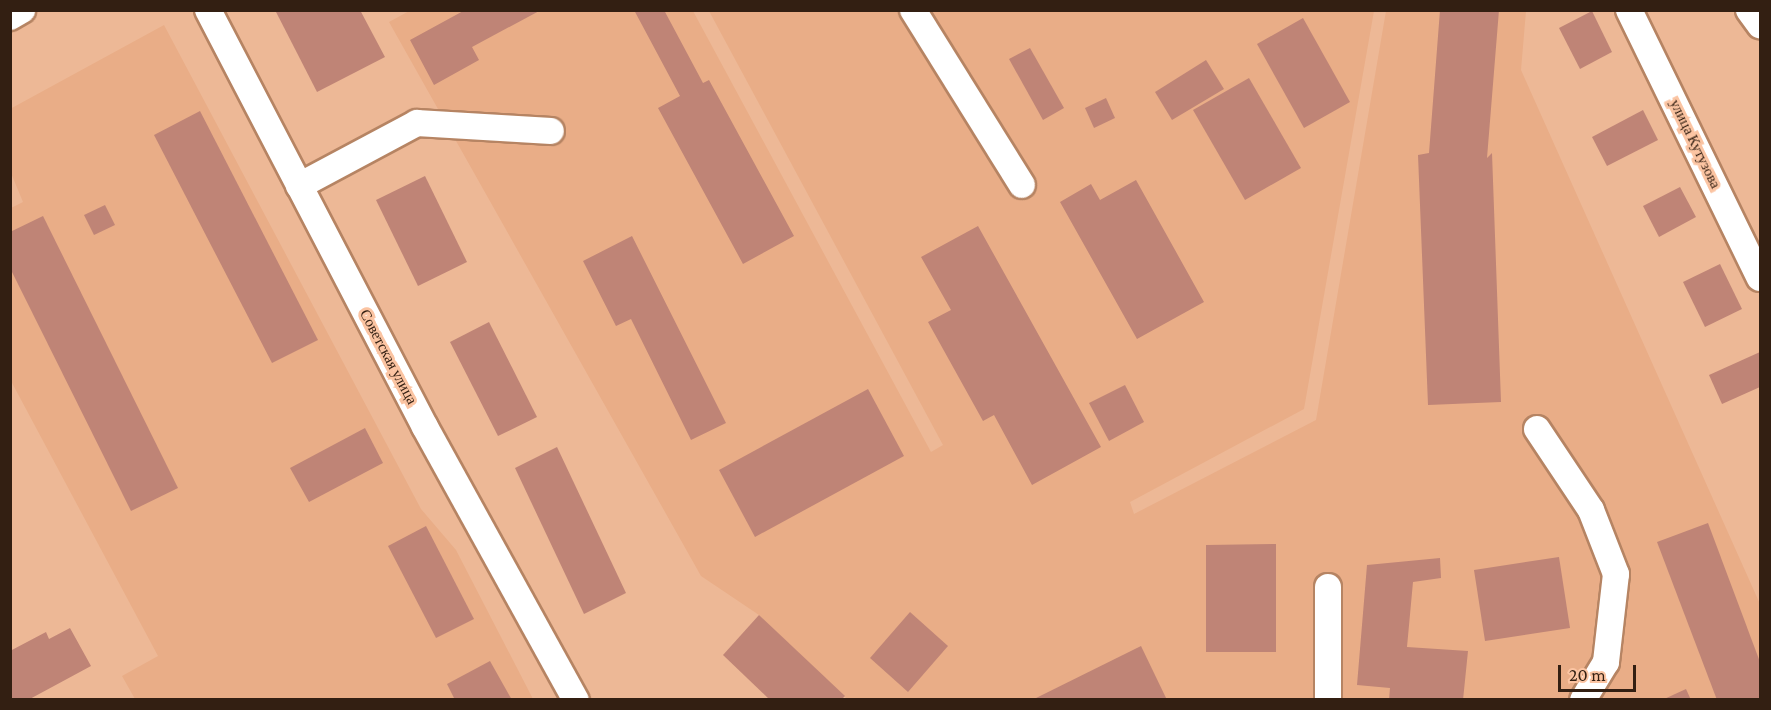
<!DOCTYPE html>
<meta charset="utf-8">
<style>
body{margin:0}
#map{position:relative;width:1771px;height:710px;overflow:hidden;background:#edb896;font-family:"Crimson Pro",serif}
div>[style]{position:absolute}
.built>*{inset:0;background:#e9ad87}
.building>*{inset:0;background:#bf8476}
.roads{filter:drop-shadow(2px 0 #b68463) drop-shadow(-2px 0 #b68463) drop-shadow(0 2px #b68463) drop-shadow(0 -2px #b68463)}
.minor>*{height:26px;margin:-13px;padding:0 13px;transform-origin:13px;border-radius:13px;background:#fff}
span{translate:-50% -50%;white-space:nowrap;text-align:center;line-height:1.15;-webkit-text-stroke:6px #fbc4a2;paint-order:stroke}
.street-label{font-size:15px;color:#331f12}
.frame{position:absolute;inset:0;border:12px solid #331f12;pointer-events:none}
.scale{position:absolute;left:1558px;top:665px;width:78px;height:27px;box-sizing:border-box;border:3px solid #331f12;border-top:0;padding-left:8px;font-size:18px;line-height:21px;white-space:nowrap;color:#331f12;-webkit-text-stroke:4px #fbc4a2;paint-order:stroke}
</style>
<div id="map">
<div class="built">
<i style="clip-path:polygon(411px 10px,693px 11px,931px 452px,943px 445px,709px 11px,1374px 11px,1304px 409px,1130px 502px,1134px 514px,1316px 420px,1386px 11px,1526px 11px,1521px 70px,1760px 604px,1760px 699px,847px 699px,759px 615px,701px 576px,389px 22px)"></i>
<i style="clip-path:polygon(164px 25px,421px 509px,456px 550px,533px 699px,135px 699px,122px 676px,158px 656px,11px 381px,11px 208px,23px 202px,11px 173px,10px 109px)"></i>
</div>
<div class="building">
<i style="clip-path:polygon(275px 10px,360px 10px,385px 57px,317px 92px)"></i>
<i style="clip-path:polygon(465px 10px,541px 10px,472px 47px,479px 60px,434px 85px,410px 40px)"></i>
<i style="clip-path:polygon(634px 10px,664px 10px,703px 83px,709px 80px,794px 236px,743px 264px,658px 108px,680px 96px)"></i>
<i style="clip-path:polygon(1440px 10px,1499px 10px,1487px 158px,1492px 153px,1501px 402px,1428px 405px,1418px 155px,1429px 153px)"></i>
<i style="clip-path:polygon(1592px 11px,1612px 52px,1580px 69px,1559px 28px)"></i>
<i style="clip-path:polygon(1303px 18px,1350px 102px,1304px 128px,1257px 44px)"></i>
<i style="clip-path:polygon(1030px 48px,1064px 108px,1043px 120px,1009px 59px)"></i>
<i style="clip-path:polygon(1206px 60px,1224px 89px,1172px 120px,1155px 92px)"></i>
<i style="clip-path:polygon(1249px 78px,1301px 168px,1245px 200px,1193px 110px)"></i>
<i style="clip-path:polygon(1106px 98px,1115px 118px,1094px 128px,1085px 108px)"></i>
<i style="clip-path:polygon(1643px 110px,1658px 140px,1607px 166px,1592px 137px)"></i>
<i style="clip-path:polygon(200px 111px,318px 340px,272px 363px,154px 135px)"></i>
<i style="clip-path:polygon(425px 176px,467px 262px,418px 286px,376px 200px)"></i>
<i style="clip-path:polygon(1136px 180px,1204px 302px,1137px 339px,1060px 202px,1091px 184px,1100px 200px)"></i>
<i style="clip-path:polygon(1680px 187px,1696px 217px,1659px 237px,1643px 206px)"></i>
<i style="clip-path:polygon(105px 205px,115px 225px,94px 235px,84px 215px)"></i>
<i style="clip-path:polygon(43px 216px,178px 488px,131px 511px,10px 268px,10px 232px)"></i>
<i style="clip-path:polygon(978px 226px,1101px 447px,1032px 485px,994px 415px,983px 421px,928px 322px,951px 310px,921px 257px)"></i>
<i style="clip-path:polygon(632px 236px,726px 423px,691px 440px,631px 319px,616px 326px,583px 261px)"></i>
<i style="clip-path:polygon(1720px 264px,1742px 309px,1705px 327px,1683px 282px)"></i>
<i style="clip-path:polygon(489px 322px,537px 417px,498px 436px,450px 342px)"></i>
<i style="clip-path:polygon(1760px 352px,1760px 387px,1722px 404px,1709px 375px)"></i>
<i style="clip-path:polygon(1125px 385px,1144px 422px,1109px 441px,1089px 403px)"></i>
<i style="clip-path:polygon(868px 389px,904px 456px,755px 537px,719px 470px)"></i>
<i style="clip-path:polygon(365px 428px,383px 463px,309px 502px,290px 468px)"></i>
<i style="clip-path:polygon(557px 447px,626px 593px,584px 614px,515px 468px)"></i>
<i style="clip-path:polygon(1708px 523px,1760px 662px,1760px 700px,1717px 700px,1657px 542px)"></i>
<i style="clip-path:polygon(426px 526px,474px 619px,436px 638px,388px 546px)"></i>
<i style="clip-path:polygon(1276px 544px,1276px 652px,1206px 652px,1206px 545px)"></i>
<i style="clip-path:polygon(1559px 557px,1570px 628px,1485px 641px,1474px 570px)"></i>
<i style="clip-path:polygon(1440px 558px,1441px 578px,1413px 582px,1407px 647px,1468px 651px,1463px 700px,1389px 700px,1390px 688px,1357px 685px,1367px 565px)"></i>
<i style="clip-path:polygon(910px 612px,948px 646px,908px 692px,870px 658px)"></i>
<i style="clip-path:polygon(759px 615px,845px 696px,841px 700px,770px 700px,723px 655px)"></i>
<i style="clip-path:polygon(70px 628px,91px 666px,28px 700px,12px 700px,10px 651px,46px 632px,49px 639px)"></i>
<i style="clip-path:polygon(1141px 646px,1167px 700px,1032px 700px)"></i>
<i style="clip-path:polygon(490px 661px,512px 700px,455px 700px,447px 684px)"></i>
<i style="clip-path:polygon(1686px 689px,1691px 700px,1662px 700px)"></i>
</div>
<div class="roads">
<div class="minor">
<i style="left:208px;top:10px;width:470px;rotate:62.5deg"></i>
<i style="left:425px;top:427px;width:312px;rotate:61.1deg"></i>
<i style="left:913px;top:10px;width:206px;rotate:58.1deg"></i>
<i style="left:1629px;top:10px;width:298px;rotate:64deg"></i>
<i style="left:1749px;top:10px;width:19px;rotate:54deg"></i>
<i style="left:10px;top:17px;width:14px;rotate:-30deg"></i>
<i style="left:299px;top:186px;width:134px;rotate:-28.1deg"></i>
<i style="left:417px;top:123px;width:134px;rotate:3.4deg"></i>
<i style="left:1537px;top:429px;width:97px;rotate:56.3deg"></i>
<i style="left:1591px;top:510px;width:69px;rotate:68.7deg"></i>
<i style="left:1616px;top:574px;width:89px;rotate:96.5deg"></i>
<i style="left:1606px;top:662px;width:44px;rotate:121.2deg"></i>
<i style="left:1328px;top:587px;width:113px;rotate:90deg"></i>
</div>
</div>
<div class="street-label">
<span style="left:1695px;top:144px;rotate:64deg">улица Кутузова</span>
<span style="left:388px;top:357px;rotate:62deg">Советская улица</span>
</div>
<div class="frame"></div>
<div class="scale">20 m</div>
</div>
